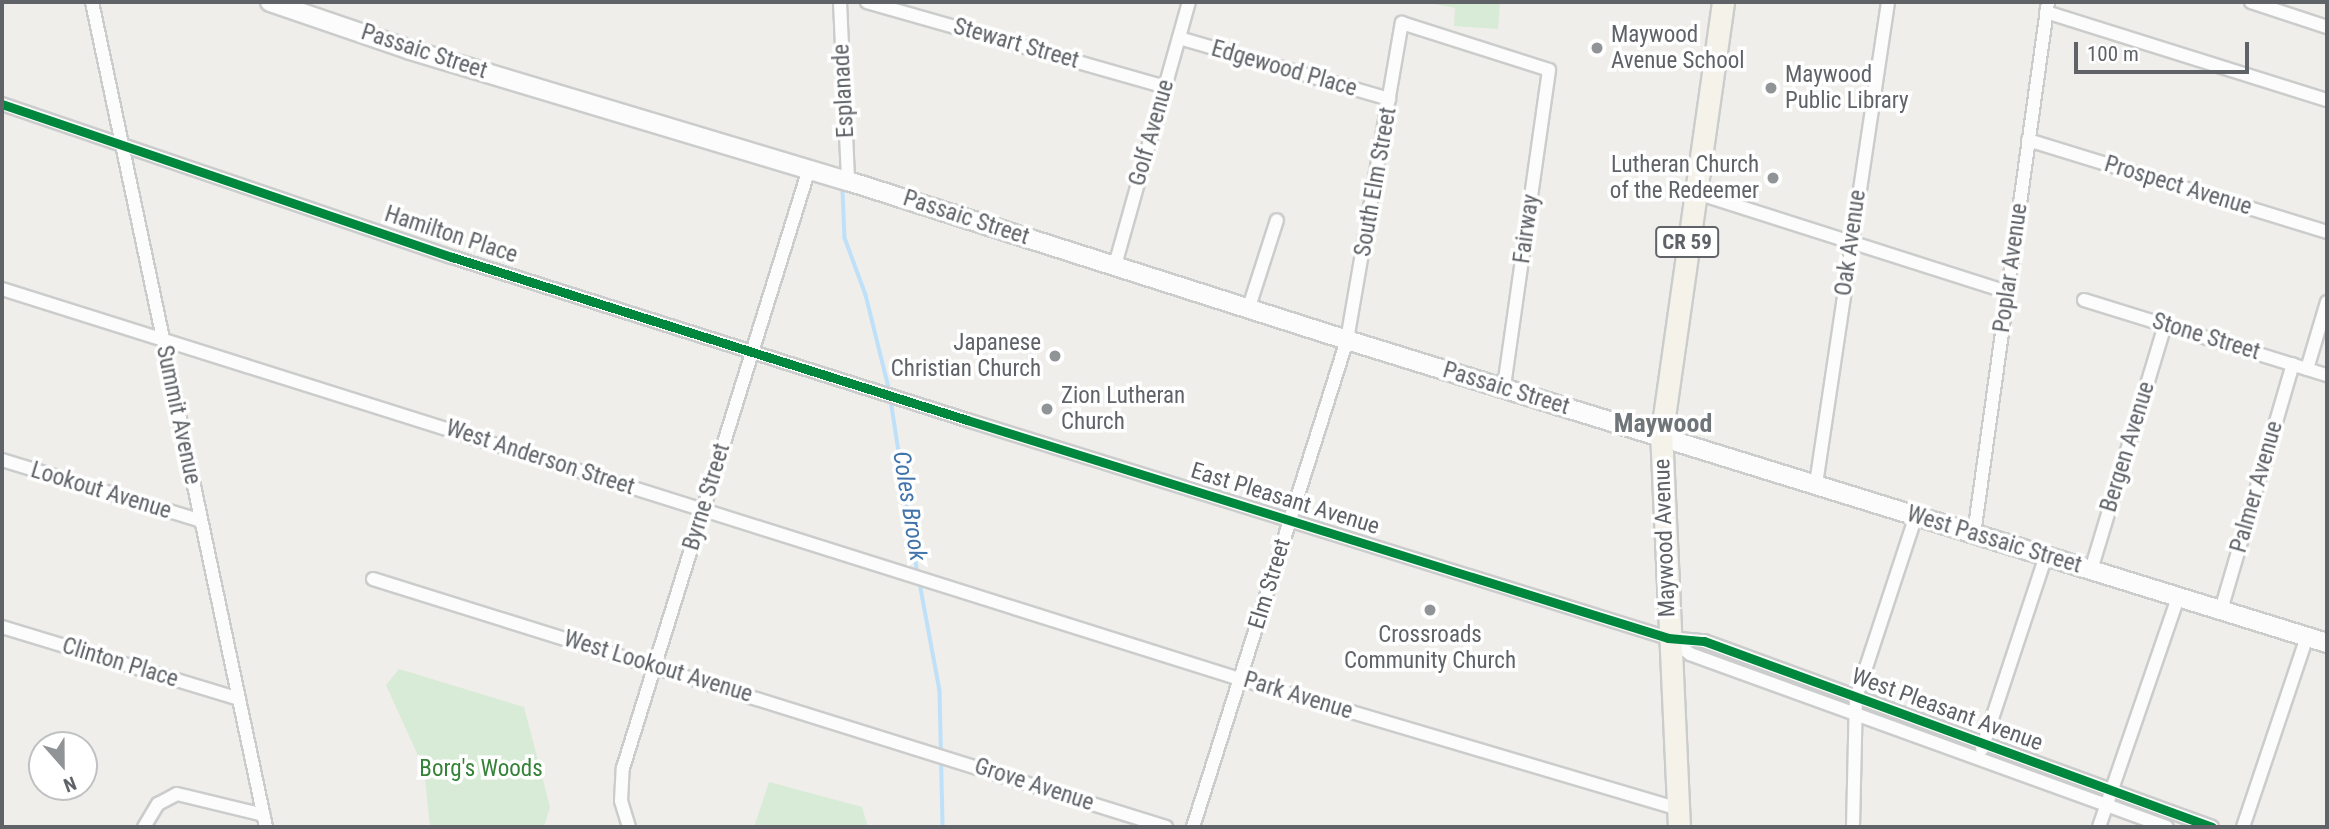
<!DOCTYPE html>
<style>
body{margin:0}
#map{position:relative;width:2329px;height:829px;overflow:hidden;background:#efeeea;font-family:"Roboto Condensed",sans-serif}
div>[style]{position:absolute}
.green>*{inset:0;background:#d8ebd6}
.stream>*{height:3.5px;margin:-1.75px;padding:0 1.75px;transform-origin:1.75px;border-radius:1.75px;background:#bfe0f9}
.roads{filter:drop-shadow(2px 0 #cbcccc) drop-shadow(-2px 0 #cbcccc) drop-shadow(0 2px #cbcccc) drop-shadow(0 -2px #cbcccc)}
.street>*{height:12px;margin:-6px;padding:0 6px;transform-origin:6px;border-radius:6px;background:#fdfcfc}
.secondary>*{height:18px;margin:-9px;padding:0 9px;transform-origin:9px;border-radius:9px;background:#fdfcfc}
.primary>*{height:21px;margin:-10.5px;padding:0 10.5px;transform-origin:10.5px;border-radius:10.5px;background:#f4f2e9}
.cycleway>*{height:9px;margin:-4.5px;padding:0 4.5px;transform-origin:4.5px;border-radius:4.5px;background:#00873e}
.dots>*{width:19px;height:19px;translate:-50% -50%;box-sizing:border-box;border:4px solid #fff;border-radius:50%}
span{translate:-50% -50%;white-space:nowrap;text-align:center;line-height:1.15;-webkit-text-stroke:7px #fff;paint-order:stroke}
.shield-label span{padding:2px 5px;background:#fff;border:2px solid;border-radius:5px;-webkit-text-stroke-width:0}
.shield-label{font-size:21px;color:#5f6368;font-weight:700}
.poi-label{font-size:23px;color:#5f6368}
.left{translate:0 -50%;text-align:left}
.right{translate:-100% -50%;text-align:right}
.street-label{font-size:23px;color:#5f6368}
.park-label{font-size:23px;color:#348238}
.water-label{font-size:24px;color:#4174aa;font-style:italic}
.quarter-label{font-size:26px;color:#70757a;font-weight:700}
.frame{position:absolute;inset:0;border:4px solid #5f6368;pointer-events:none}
.north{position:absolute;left:28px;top:731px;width:70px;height:70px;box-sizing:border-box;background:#fff;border:2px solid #bfc1c3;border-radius:50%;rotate:159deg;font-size:19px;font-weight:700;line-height:28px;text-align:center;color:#5f6368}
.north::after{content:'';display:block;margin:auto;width:24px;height:32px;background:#919496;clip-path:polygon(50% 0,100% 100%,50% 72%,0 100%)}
.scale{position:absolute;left:2074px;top:42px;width:175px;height:32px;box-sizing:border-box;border:4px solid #5f6368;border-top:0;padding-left:9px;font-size:21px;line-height:24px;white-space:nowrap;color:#5f6368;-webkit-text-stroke:5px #fff;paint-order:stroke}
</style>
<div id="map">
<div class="green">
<i style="clip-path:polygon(1424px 2px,1500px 2px,1498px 29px,1454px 26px,1455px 8px)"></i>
<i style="clip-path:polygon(399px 669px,524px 707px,550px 807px,544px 827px,430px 827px,424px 769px,386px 685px)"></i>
<i style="clip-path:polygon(769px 782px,862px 807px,868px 827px,754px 827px)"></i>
</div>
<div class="stream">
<i style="left:843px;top:191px;width:47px;rotate:87.6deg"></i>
<i style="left:845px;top:238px;width:61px;rotate:69.8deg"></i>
<i style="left:866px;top:295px;width:100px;rotate:76.1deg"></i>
<i style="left:891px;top:400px;width:177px;rotate:81.2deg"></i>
<i style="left:920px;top:583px;width:110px;rotate:79.5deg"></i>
<i style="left:940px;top:691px;width:136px;rotate:88.7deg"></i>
</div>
<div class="roads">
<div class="street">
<i style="left:92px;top:2px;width:843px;rotate:78.09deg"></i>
<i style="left:840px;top:2px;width:179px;rotate:87.4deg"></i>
<i style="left:867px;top:2px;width:310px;rotate:15.9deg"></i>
<i style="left:2251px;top:2px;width:80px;rotate:18.2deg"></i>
<i style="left:2046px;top:12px;width:294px;rotate:17.4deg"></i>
<i style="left:1179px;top:38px;width:219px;rotate:16.2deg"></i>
<i style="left:2px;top:104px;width:475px;rotate:18.8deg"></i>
<i style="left:452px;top:257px;width:540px;rotate:17.56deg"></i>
<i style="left:967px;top:420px;width:734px;rotate:17.27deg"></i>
<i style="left:1668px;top:638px;width:36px;rotate:5deg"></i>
<i style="left:1704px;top:641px;width:541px;rotate:20.11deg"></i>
<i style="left:2028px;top:140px;width:313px;rotate:17.1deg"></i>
<i style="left:1694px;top:192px;width:329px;rotate:17.7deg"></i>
<i style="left:1115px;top:265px;width:273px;rotate:-74.3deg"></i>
<i style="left:2px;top:289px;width:1298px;rotate:17.49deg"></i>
<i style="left:1240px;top:679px;width:457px;rotate:16.5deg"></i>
<i style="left:2084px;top:300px;width:254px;rotate:17.2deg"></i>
<i style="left:1249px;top:307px;width:91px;rotate:-72.2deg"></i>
<i style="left:2307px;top:369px;width:70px;rotate:-73.4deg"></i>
<i style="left:2px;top:460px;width:208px;rotate:17deg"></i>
<i style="left:1816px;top:484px;width:487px;rotate:-81.5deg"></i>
<i style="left:1974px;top:534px;width:537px;rotate:-82.08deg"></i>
<i style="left:2091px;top:570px;width:256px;rotate:-73.2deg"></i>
<i style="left:373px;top:579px;width:831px;rotate:17.37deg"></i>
<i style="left:2221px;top:610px;width:256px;rotate:-73.7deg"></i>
<i style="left:2px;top:627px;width:248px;rotate:16.9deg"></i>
<i style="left:1669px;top:638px;width:26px;rotate:37deg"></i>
<i style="left:1690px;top:654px;width:507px;rotate:19.93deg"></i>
<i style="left:1982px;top:749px;width:203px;rotate:-71.7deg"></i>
<i style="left:144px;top:827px;width:27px;rotate:-59deg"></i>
<i style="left:158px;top:804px;width:21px;rotate:-28deg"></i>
<i style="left:177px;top:794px;width:89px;rotate:13.6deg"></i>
<i style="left:629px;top:827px;width:27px;rotate:-107deg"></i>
<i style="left:621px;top:801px;width:33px;rotate:-87deg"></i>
<i style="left:623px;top:768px;width:627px;rotate:-72.75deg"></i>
<i style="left:1193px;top:827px;width:511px;rotate:-72.45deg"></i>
<i style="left:1347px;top:340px;width:322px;rotate:-80.2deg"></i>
<i style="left:1402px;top:23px;width:154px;rotate:17.7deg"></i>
<i style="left:1549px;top:70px;width:320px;rotate:98.1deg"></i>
<i style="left:1853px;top:827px;width:129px;rotate:-88.7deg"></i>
<i style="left:1856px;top:698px;width:192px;rotate:-71.8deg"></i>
<i style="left:2099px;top:827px;width:243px;rotate:-71deg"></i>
<i style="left:2243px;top:827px;width:200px;rotate:-71.4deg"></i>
</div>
<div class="secondary">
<i style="left:270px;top:2px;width:148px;rotate:18.9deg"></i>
<i style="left:410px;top:50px;width:457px;rotate:16.7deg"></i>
<i style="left:848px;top:181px;width:524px;rotate:17.67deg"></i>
<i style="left:1347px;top:340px;width:1026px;rotate:17.18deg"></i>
</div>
<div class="primary">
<i style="left:1679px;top:827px;width:389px;rotate:-92.6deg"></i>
<i style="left:1661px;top:438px;width:440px;rotate:-81.9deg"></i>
</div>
</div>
<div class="cycleway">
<i style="left:2px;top:104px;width:475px;rotate:18.8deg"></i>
<i style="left:452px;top:257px;width:540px;rotate:17.56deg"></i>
<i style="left:967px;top:420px;width:734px;rotate:17.27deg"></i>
<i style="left:1668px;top:638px;width:36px;rotate:5deg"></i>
<i style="left:1704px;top:641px;width:541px;rotate:20.11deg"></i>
</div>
<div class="dots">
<i style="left:1597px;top:48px;background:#919496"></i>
<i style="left:1771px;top:88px;background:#919496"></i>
<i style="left:1773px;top:178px;background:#919496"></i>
<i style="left:1055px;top:356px;background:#919496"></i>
<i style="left:1047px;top:409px;background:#919496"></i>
<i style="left:1430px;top:610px;background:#919496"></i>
</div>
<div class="shield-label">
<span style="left:1687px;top:242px">CR 59</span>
</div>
<div class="poi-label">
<span class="left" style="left:1611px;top:48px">Maywood<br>Avenue School</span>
<span class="left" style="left:1785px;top:88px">Maywood<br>Public Library</span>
<span class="right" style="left:1759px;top:178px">Lutheran Church<br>of the Redeemer</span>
<span class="right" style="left:1041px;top:356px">Japanese<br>Christian Church</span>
<span class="left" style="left:1061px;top:409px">Zion Lutheran<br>Church</span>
<span style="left:1430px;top:648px">Crossroads<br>Community Church</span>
</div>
<div class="street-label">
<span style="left:1016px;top:44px;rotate:16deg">Stewart Street</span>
<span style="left:424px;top:52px;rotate:18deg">Passaic Street</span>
<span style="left:1284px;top:69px;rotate:16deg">Edgewood Place</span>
<span style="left:844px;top:91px;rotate:-93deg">Esplanade</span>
<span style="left:1152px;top:133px;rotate:-74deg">Golf Avenue</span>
<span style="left:1376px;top:182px;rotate:-80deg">South Elm Street</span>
<span style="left:2178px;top:186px;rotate:17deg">Prospect Avenue</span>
<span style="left:966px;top:218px;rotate:18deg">Passaic Street</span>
<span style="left:1527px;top:229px;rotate:-82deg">Fairway</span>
<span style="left:451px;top:235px;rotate:18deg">Hamilton Place</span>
<span style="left:1851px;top:243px;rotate:-82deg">Oak Avenue</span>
<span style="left:2011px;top:268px;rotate:-82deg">Poplar Avenue</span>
<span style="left:2206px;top:337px;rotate:17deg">Stone Street</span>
<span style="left:1506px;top:389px;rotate:17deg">Passaic Street</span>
<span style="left:178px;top:415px;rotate:78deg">Summit Avenue</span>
<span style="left:2128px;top:447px;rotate:-73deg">Bergen Avenue</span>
<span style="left:540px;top:458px;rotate:18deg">West Anderson Street</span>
<span style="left:2257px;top:487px;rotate:-74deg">Palmer Avenue</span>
<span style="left:101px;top:491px;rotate:17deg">Lookout Avenue</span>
<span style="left:707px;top:497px;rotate:-73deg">Byrne Street</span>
<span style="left:1285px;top:499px;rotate:17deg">East Pleasant Avenue</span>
<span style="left:1665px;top:538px;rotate:-92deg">Maywood Avenue</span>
<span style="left:1994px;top:540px;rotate:17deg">West Passaic Street</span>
<span style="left:1270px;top:584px;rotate:-73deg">Elm Street</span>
<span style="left:120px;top:663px;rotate:17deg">Clinton Place</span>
<span style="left:658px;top:667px;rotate:17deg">West Lookout Avenue</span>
<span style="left:1298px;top:696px;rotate:17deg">Park Avenue</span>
<span style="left:1947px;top:710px;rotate:20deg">West Pleasant Avenue</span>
<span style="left:1034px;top:785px;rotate:18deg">Grove Avenue</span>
</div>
<div class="park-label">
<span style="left:481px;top:769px">Borg's Woods</span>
</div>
<div class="water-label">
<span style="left:909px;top:506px;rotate:81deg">Coles Brook</span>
</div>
<div class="quarter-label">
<span style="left:1663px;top:424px">Maywood</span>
</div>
<div class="frame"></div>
<div class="north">N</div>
<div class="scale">100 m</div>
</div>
